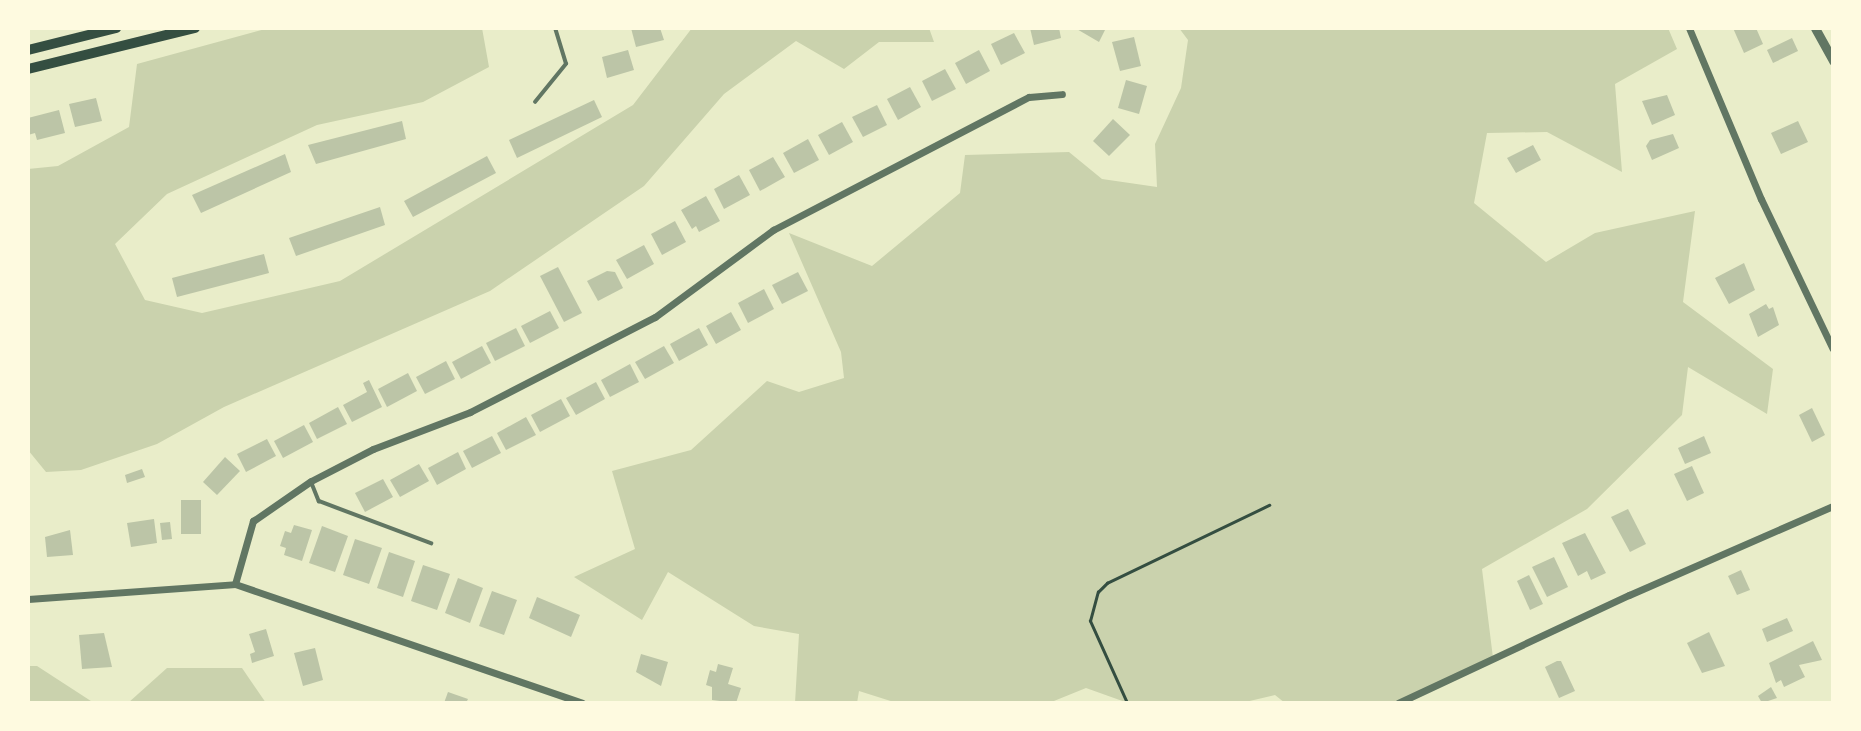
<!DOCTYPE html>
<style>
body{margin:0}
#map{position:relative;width:1861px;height:731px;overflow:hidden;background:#e9edc9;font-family:"Space Grotesk",sans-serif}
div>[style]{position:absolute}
.green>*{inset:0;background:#cad2ad}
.building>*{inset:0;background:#bcc5a7}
.path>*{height:2.5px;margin:-1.25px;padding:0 1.25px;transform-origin:1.25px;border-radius:1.25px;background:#344e41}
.service>*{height:3.5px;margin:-1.75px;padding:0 1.75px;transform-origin:1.75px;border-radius:1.75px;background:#617663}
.minor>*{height:7px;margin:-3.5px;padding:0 3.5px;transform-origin:3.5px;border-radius:3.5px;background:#617663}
.tertiary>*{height:9px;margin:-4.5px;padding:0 4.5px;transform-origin:4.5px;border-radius:4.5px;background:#617663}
.primary>*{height:10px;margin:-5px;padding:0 5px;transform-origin:5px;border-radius:5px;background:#344e41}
span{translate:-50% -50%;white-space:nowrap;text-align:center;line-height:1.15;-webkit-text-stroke:6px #fefae0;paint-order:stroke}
.frame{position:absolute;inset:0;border:30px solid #fefae0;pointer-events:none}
</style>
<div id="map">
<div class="green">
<i style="clip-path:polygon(269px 28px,482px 28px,489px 67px,423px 102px,317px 125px,167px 194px,115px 244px,145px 300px,202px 313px,340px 281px,633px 105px,692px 28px,929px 28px,934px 42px,879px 42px,844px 69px,796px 41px,724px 94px,644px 186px,490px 291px,224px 407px,157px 444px,81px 470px,46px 472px,28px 450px,28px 169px,58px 166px,129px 127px,137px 64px)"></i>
<i style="clip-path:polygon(1179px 28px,1668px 28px,1677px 49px,1615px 84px,1622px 172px,1547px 132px,1487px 133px,1474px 203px,1546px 262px,1595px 233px,1695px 211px,1683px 302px,1773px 369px,1767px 414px,1688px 367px,1682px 415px,1587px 509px,1482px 569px,1493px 658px,1398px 703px,1285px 703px,1275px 695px,1241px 703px,1128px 703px,1086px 688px,1049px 703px,897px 703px,859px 691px,857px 703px,795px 703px,799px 634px,754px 626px,668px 572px,642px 620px,574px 577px,635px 549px,612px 471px,691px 450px,767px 381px,799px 392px,844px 378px,841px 352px,789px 233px,872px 266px,960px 193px,965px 155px,1069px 152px,1102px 179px,1157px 187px,1155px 144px,1181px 88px,1188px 40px)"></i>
<i style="clip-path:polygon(28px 666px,37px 666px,94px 703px,28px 703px)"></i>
<i style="clip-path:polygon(167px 668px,242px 668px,266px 703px,128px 703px)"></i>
</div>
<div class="building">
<i style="clip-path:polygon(631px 28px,660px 28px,664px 40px,636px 47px)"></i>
<i style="clip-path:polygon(1030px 28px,1059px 28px,1061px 38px,1034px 45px)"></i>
<i style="clip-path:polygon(1075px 28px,1106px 28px,1099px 42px)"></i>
<i style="clip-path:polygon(1733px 28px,1756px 28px,1763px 44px,1744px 53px)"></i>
<i style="clip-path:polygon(1014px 33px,1025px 53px,1001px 65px,991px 44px)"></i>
<i style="clip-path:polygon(1134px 37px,1141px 66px,1120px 71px,1112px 42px)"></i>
<i style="clip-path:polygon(1792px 38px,1798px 51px,1773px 63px,1767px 50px)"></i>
<i style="clip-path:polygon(628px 50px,634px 70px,607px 78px,602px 57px)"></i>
<i style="clip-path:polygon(979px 50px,990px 71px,966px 84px,955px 63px)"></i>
<i style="clip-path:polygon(945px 69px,956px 89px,932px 101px,922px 81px)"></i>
<i style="clip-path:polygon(1126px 80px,1147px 86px,1139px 114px,1118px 108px)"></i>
<i style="clip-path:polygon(910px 87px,921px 107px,898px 120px,887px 99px)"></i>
<i style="clip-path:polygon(1667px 95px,1675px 115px,1652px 125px,1642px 101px)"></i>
<i style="clip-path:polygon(96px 98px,102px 121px,75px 127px,69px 104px)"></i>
<i style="clip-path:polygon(594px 100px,602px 117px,517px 158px,509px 140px)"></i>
<i style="clip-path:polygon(877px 105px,887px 125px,863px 137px,852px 117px)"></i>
<i style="clip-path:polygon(59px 110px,65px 133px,37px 140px,35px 133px,28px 135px,28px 118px)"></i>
<i style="clip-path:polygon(1113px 119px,1130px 135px,1109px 156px,1093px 141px)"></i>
<i style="clip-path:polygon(402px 121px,406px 139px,316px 164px,308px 145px)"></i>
<i style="clip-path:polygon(1798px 121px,1808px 142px,1781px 154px,1771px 133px)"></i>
<i style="clip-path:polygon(842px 122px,853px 142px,829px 155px,818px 135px)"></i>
<i style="clip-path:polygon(1673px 134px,1679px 148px,1652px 160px,1646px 146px,1650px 140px)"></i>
<i style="clip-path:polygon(808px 139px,819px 160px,794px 173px,783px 153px)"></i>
<i style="clip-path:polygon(1533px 145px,1541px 160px,1516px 173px,1507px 158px)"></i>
<i style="clip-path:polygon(285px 154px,291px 172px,201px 213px,192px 195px)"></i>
<i style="clip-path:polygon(487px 156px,496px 173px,413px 217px,404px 201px)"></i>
<i style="clip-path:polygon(773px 157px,785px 177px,760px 191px,749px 170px)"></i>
<i style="clip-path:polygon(739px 175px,750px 195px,724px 209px,714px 189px)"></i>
<i style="clip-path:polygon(706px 196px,720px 221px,699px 232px,696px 226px,692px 229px,681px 210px)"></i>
<i style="clip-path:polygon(380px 207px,385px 225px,296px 256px,289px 238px)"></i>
<i style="clip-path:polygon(675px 221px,686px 242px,662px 255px,651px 234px)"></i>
<i style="clip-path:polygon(644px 245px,654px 264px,627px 279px,616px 260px)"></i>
<i style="clip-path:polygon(264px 254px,269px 273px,177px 297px,172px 278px)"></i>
<i style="clip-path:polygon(1744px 263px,1755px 290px,1729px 304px,1715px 278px)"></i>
<i style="clip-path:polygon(558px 267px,582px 313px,564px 322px,540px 276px)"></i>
<i style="clip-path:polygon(607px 271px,615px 272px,623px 288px,598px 301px,587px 281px)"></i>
<i style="clip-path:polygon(798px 272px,808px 291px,782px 304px,772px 285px)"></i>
<i style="clip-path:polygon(764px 289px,774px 309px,748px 323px,738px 303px)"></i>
<i style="clip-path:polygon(1766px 304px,1769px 309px,1773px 307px,1779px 325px,1758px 337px,1749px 314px)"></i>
<i style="clip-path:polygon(550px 311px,559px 328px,530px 343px,521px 326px)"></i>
<i style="clip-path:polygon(731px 312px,741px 330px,716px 344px,706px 326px)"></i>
<i style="clip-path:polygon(516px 328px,525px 346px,495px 361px,486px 343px)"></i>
<i style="clip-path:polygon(699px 328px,708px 345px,679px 361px,670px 344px)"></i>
<i style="clip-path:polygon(482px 346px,491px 363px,461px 379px,452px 362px)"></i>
<i style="clip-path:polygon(664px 346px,674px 363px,645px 379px,635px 362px)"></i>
<i style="clip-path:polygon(446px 361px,455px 379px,425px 394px,416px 377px)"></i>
<i style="clip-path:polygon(630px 364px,639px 382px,610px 397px,601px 380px)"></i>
<i style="clip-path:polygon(408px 373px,417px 391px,387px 407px,378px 389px)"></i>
<i style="clip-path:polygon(369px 380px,382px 407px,352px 422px,343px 405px,367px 392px,363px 383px)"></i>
<i style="clip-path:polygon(596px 382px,605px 399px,576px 415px,566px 398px)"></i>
<i style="clip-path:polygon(561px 399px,570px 416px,540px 432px,531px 415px)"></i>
<i style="clip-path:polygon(338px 407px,347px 424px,317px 439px,309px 423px)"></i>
<i style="clip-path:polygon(1812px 408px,1825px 435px,1812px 442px,1799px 415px)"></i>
<i style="clip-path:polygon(526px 417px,536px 435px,506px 450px,497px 433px)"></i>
<i style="clip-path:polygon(304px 425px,313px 442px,283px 458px,274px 441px)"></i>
<i style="clip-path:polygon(492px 436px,501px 453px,472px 468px,463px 451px)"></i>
<i style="clip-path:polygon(1704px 436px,1711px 453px,1685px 464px,1678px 448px)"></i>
<i style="clip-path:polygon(267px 439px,276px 456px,246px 472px,237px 454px)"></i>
<i style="clip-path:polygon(458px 452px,466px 469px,437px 485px,428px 468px)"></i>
<i style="clip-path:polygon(225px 457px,240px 471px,217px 495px,203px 482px)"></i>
<i style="clip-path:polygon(419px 464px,429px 481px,400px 497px,390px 480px)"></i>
<i style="clip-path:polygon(1692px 466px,1704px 493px,1687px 501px,1674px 474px)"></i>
<i style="clip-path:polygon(142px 469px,145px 477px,127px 483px,125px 475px)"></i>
<i style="clip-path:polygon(383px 479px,393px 497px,365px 512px,355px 493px)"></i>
<i style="clip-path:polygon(181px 500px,201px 500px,201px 534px,181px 534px)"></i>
<i style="clip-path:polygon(1628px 509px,1646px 544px,1630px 552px,1611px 517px)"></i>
<i style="clip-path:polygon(154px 519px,157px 543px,131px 547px,127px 523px)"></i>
<i style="clip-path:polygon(170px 522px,172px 539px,162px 540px,160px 523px)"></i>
<i style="clip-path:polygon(294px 525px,312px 530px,302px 561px,284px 555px,286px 548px,280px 546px,285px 531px,291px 533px)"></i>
<i style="clip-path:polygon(322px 526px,348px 536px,335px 572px,309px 563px)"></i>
<i style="clip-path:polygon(70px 530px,73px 555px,47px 557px,45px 537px)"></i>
<i style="clip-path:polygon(1585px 533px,1606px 573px,1591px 580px,1587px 571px,1578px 576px,1562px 543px)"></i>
<i style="clip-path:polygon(355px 539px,382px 548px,369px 584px,343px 575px)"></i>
<i style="clip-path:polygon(389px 552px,415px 561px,403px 597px,377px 588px)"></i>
<i style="clip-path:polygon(1554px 557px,1568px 587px,1547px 597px,1532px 567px)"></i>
<i style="clip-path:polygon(423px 565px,450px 574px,437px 610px,411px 601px)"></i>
<i style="clip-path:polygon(1741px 570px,1750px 590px,1737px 595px,1728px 576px)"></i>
<i style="clip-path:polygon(1529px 575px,1543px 604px,1530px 610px,1517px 581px)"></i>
<i style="clip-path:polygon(458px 578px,483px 588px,470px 623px,445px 613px)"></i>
<i style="clip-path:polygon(492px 591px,517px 600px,504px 635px,479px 626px)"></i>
<i style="clip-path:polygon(537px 597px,580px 615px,571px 637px,529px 618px)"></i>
<i style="clip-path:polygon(1787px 618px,1793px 631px,1767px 642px,1762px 629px)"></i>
<i style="clip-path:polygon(266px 629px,274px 656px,252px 663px,250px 654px,255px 652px,249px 634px)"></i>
<i style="clip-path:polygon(1709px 632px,1725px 666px,1702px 673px,1687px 643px)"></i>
<i style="clip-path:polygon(104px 633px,112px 667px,82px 669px,79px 635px)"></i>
<i style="clip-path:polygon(1813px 641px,1822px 660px,1799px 665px,1805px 677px,1784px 687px,1781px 680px,1776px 683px,1769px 663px)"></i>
<i style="clip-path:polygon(315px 648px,323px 680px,303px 686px,294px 653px)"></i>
<i style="clip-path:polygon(641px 654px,668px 662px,661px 686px,636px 672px)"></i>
<i style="clip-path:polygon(1557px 661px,1561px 661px,1575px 691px,1559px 698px,1545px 667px)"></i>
<i style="clip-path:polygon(718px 664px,733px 668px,728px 684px,741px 688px,736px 703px,712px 700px,712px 687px,706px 685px,710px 670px,716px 672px)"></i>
<i style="clip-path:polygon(1771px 687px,1777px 698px,1762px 703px,1758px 696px)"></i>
<i style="clip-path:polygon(448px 692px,468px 699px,466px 703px,444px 703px)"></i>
</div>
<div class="path">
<i style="left:1127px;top:703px;width:90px;rotate:-114.3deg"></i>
<i style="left:1090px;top:621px;width:30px;rotate:-75deg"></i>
<i style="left:1098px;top:592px;width:13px;rotate:-45deg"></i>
<i style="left:1107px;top:583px;width:180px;rotate:-25.7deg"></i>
</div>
<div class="service">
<i style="left:535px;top:102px;width:49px;rotate:-50.8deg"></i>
<i style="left:566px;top:64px;width:38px;rotate:-107deg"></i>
<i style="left:311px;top:481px;width:22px;rotate:68deg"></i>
<i style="left:319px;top:501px;width:120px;rotate:20.6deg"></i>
</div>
<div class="minor">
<i style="left:1689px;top:28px;width:186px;rotate:67.2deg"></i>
<i style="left:1761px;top:199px;width:166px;rotate:64.4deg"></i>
<i style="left:235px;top:584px;width:66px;rotate:-74.1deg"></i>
<i style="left:253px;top:521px;width:70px;rotate:-34.6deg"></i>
<i style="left:311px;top:481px;width:70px;rotate:-27.3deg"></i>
<i style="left:373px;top:449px;width:104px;rotate:-20.9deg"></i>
<i style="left:470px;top:412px;width:208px;rotate:-27.2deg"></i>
<i style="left:655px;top:317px;width:147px;rotate:-36.4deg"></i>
<i style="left:773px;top:230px;width:288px;rotate:-27.5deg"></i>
<i style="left:1029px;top:97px;width:33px;rotate:-5deg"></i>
<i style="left:28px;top:599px;width:208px;rotate:-4.1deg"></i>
<i style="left:235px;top:584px;width:367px;rotate:18.9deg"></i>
<i style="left:1398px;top:703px;width:255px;rotate:-25.1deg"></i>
<i style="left:1629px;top:595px;width:223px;rotate:-23.6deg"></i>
</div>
<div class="tertiary">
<i style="left:1815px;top:28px;width:38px;rotate:61deg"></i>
</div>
<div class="primary">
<i style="left:28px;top:50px;width:91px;rotate:-14deg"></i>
<i style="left:28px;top:69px;width:172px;rotate:-13.8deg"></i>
</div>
<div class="frame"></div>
</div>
